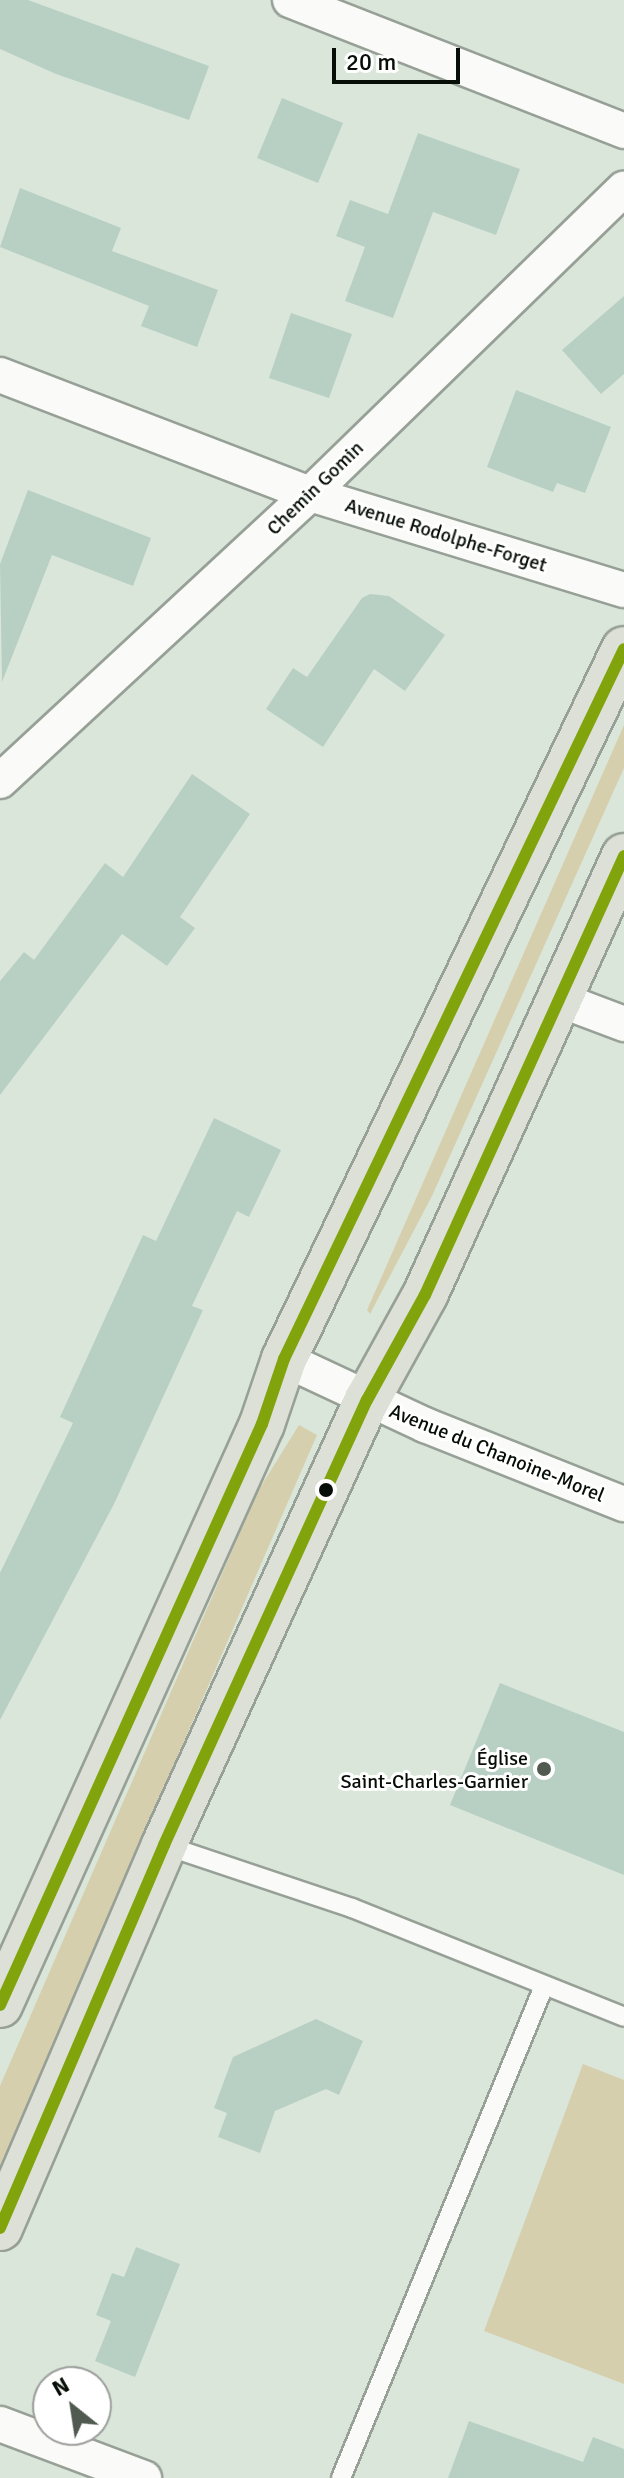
<!DOCTYPE html>
<meta charset="utf-8">
<style>
body{margin:0}
#map{position:relative;width:624px;height:2478px;overflow:hidden;background:#dbe6da;font-family:Signika,sans-serif}
div>[style]{position:absolute}
.green>*{inset:0;background:#d6cfae}
.building>*{inset:0;background:#b8d0c4}
.roads{filter:drop-shadow(2px 0 #97a096) drop-shadow(-2px 0 #97a096) drop-shadow(0 2px #97a096) drop-shadow(0 -2px #97a096)}
.lane>*{height:18px;margin:-9px;padding:0 9px;transform-origin:9px;border-radius:9px;background:#fafbf9}
.street>*{height:34px;margin:-17px;padding:0 17px;transform-origin:17px;border-radius:17px;background:#fafbf9}
.primary>*{height:44px;margin:-22px;padding:0 22px;transform-origin:22px;border-radius:22px;background:#dde0d7}
.bus-1>*{height:12px;margin:-6px;padding:0 6px;transform-origin:6px;border-radius:6px;background:#81a40c}
.dots>*{width:22px;height:22px;translate:-50% -50%;box-sizing:border-box;border:4px solid #fff;border-radius:50%}
span{translate:-50% -50%;white-space:nowrap;text-align:center;line-height:1.15;-webkit-text-stroke:6px #fff;paint-order:stroke}
.street-label{font-size:20px;color:#070e07}
.poi-label{font-size:20px;color:#070e07}
.right{translate:-100% -50%;text-align:right}
.north{position:absolute;left:32px;top:2366px;width:80px;height:80px;box-sizing:border-box;background:#fff;border:2px solid #9c9f9c;border-radius:50%;rotate:330deg;font-size:22px;font-weight:700;line-height:32px;text-align:center;color:#070e07}
.north::after{content:'';display:block;margin:auto;width:28px;height:36px;background:#515a51;clip-path:polygon(50% 0,100% 100%,50% 72%,0 100%)}
.scale{position:absolute;left:332px;top:48px;width:128px;height:36px;box-sizing:border-box;border:4px solid #070e07;border-top:0;padding-left:10px;font-size:24px;line-height:28px;white-space:nowrap;color:#070e07;-webkit-text-stroke:6px #fff;paint-order:stroke}
</style>
<div id="map">
<div class="green">
<i style="clip-path:polygon(624px 725px,624px 768px,432px 1196px,370px 1314px,367px 1310px)"></i>
<i style="clip-path:polygon(299px 1425px,317px 1435px,0 2166px,0 2086px,258px 1491px)"></i>
<i style="clip-path:polygon(583px 2064px,624px 2080px,624px 2384px,484px 2331px)"></i>
</div>
<div class="building">
<i style="clip-path:polygon(0 0,28px 0,209px 66px,189px 120px,56px 74px,0 49px)"></i>
<i style="clip-path:polygon(282px 98px,343px 123px,318px 183px,257px 158px)"></i>
<i style="clip-path:polygon(418px 133px,520px 169px,496px 235px,433px 212px,393px 318px,345px 301px,365px 247px,336px 236px,350px 200px,388px 214px)"></i>
<i style="clip-path:polygon(20px 188px,121px 228px,112px 251px,218px 290px,197px 347px,141px 326px,149px 306px,0 247px)"></i>
<i style="clip-path:polygon(624px 296px,624px 374px,601px 394px,562px 350px)"></i>
<i style="clip-path:polygon(291px 313px,352px 334px,329px 398px,269px 378px)"></i>
<i style="clip-path:polygon(516px 390px,611px 427px,585px 493px,557px 483px,553px 492px,487px 467px)"></i>
<i style="clip-path:polygon(28px 490px,151px 538px,133px 586px,52px 555px,2px 682px,0 564px)"></i>
<i style="clip-path:polygon(370px 594px,389px 596px,445px 635px,405px 691px,374px 669px,323px 747px,266px 709px,293px 668px,307px 677px,362px 598px)"></i>
<i style="clip-path:polygon(192px 774px,250px 814px,180px 917px,195px 928px,167px 966px,122px 934px,0 1095px,0 981px,24px 952px,34px 960px,105px 863px,123px 877px)"></i>
<i style="clip-path:polygon(214px 1118px,281px 1150px,249px 1217px,237px 1211px,192px 1306px,203px 1310px,114px 1504px,0 1720px,0 1573px,73px 1423px,60px 1417px,143px 1235px,156px 1241px)"></i>
<i style="clip-path:polygon(500px 1683px,624px 1732px,624px 1875px,450px 1805px)"></i>
<i style="clip-path:polygon(316px 2019px,363px 2041px,339px 2095px,326px 2089px,275px 2111px,260px 2153px,218px 2137px,227px 2113px,214px 2108px,233px 2057px)"></i>
<i style="clip-path:polygon(136px 2247px,180px 2264px,135px 2377px,95px 2361px,111px 2321px,96px 2315px,112px 2273px,124px 2277px)"></i>
<i style="clip-path:polygon(469px 2421px,583px 2462px,593px 2437px,624px 2449px,624px 2478px,448px 2478px)"></i>
</div>
<div class="roads">
<div class="lane">
<i style="left:164px;top:1845px;width:198px;rotate:18.5deg"></i>
<i style="left:352px;top:1908px;width:293px;rotate:21.8deg"></i>
<i style="left:341px;top:2478px;width:532px;rotate:-67.58deg"></i>
</div>
<div class="street">
<i style="left:290px;top:0;width:359px;rotate:21.4deg"></i>
<i style="left:0;top:375px;width:332px;rotate:21deg"></i>
<i style="left:310px;top:494px;width:328px;rotate:17deg"></i>
<i style="left:0;top:781px;width:422px;rotate:-42.8deg"></i>
<i style="left:310px;top:494px;width:438px;rotate:-44.2deg"></i>
<i style="left:558px;top:999px;width:71px;rotate:20.7deg"></i>
<i style="left:284px;top:1359px;width:156px;rotate:25.1deg"></i>
<i style="left:425px;top:1425px;width:214px;rotate:21.7deg"></i>
<i style="left:0;top:2424px;width:154px;rotate:20.6deg"></i>
</div>
<div class="primary">
<i style="left:0;top:2005px;width:637px;rotate:-65.73deg"></i>
<i style="left:262px;top:1424px;width:69px;rotate:-71.3deg"></i>
<i style="left:284px;top:1359px;width:787px;rotate:-64.41deg"></i>
<i style="left:0;top:2228px;width:417px;rotate:-66.8deg"></i>
<i style="left:164px;top:1845px;width:489px;rotate:-65.5deg"></i>
<i style="left:367px;top:1400px;width:120px;rotate:-61.1deg"></i>
<i style="left:425px;top:1295px;width:482px;rotate:-65.6deg"></i>
</div>
</div>
<div class="bus-1">
<i style="left:0;top:2005px;width:637px;rotate:-65.73deg"></i>
<i style="left:262px;top:1424px;width:69px;rotate:-71.3deg"></i>
<i style="left:284px;top:1359px;width:787px;rotate:-64.41deg"></i>
<i style="left:0;top:2228px;width:417px;rotate:-66.8deg"></i>
<i style="left:164px;top:1845px;width:489px;rotate:-65.5deg"></i>
<i style="left:367px;top:1400px;width:120px;rotate:-61.1deg"></i>
<i style="left:425px;top:1295px;width:482px;rotate:-65.6deg"></i>
</div>
<div class="dots">
<i style="left:326px;top:1490px;background:#070e07"></i>
<i style="left:544px;top:1769px;background:#515a51"></i>
</div>
<div class="street-label">
<span style="left:315px;top:488px;rotate:-44deg">Chemin Gomin</span>
<span style="left:446px;top:535px;rotate:17deg">Avenue Rodolphe-Forget</span>
<span style="left:497px;top:1453px;rotate:22deg">Avenue du Chanoine-Morel</span>
</div>
<div class="poi-label">
<span class="right" style="left:528px;top:1770px">Église<br>Saint-Charles-Garnier</span>
</div>
<div class="north">N</div>
<div class="scale">20 m</div>
</div>
